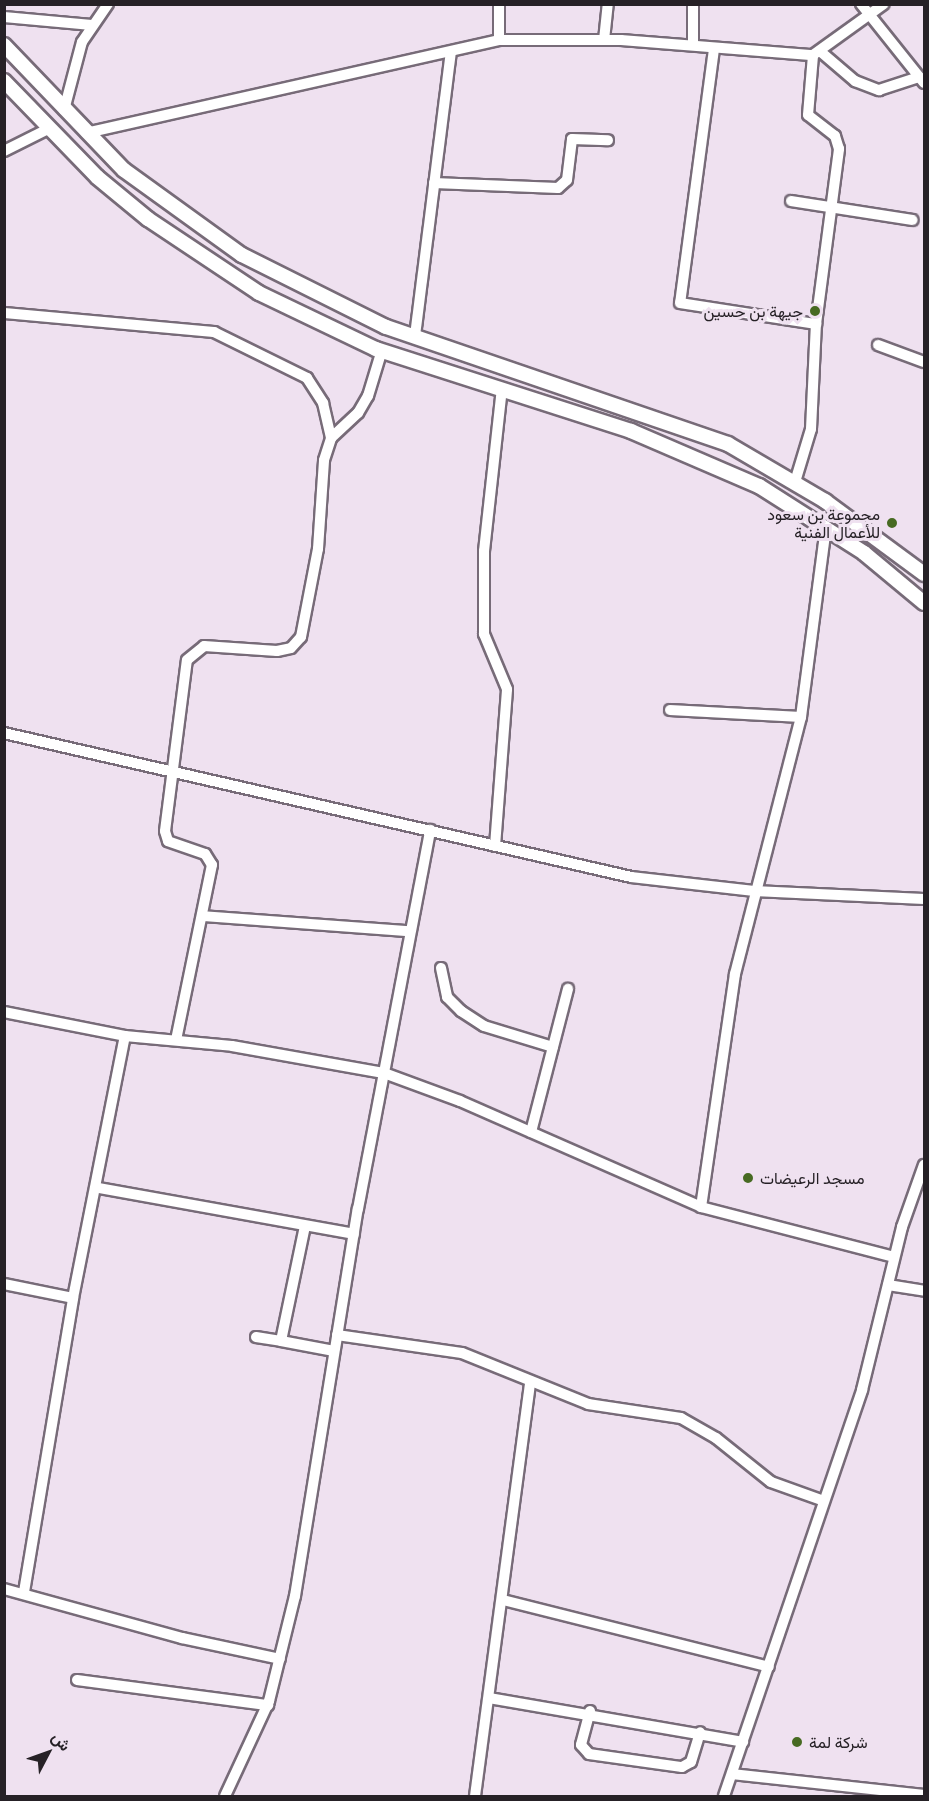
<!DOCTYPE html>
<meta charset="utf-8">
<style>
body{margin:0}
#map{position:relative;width:929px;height:1801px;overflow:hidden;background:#efe1f0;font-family:"IBM Plex Sans",Vazirmatn,sans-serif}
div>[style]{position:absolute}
.roads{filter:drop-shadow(2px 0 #776b78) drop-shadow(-2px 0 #776b78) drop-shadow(0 2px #776b78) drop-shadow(0 -2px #776b78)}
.minor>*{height:10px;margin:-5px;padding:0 5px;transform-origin:5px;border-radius:5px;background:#fff}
.major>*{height:14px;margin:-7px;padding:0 7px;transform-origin:7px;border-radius:7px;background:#fff}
.dots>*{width:16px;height:16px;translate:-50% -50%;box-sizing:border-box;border:3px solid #efe1f0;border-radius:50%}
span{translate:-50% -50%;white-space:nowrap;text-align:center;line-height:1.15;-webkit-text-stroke:6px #efe1f0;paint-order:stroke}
.poi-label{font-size:16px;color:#262126}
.right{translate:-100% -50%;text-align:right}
.left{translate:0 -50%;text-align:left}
.frame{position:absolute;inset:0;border:6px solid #262126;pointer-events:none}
.north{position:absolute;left:18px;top:1723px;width:60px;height:60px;-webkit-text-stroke:4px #efe1f0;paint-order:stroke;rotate:49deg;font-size:16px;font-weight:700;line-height:24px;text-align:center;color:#262126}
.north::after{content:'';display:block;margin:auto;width:21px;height:27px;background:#262126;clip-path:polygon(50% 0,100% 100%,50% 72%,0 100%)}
</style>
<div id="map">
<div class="roads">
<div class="minor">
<i style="left:861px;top:4px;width:101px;rotate:51.4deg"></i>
<i style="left:4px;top:17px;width:88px;rotate:5.2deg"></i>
<i style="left:499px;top:40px;width:36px;rotate:-90deg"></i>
<i style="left:604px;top:40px;width:36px;rotate:-84deg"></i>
<i style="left:693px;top:45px;width:41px;rotate:-90deg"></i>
<i style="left:714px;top:49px;width:256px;rotate:97.6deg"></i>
<i style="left:680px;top:303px;width:138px;rotate:8.8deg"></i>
<i style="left:821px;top:52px;width:45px;rotate:40.5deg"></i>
<i style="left:855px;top:81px;width:26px;rotate:21deg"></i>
<i style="left:879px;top:90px;width:42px;rotate:-18deg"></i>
<i style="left:64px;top:110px;width:70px;rotate:-75.2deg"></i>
<i style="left:82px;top:42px;width:46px;rotate:-55.6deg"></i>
<i style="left:86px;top:133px;width:423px;rotate:-12.7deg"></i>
<i style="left:499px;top:40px;width:122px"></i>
<i style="left:621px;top:40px;width:193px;rotate:4.5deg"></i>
<i style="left:813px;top:55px;width:87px;rotate:-35.7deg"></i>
<i style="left:4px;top:151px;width:47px;rotate:-26.6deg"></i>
<i style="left:434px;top:183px;width:124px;rotate:2.3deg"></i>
<i style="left:558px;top:188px;width:12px;rotate:-42deg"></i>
<i style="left:567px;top:180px;width:41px;rotate:-83deg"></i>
<i style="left:572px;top:139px;width:36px;rotate:2deg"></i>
<i style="left:791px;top:201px;width:123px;rotate:8.9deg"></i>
<i style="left:4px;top:313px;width:211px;rotate:5.2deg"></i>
<i style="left:214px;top:332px;width:104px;rotate:26.3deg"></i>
<i style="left:307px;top:378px;width:30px;rotate:57deg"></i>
<i style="left:323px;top:403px;width:36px;rotate:77deg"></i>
<i style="left:415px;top:336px;width:285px;rotate:-82.8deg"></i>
<i style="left:878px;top:345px;width:49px;rotate:20.3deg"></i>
<i style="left:795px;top:482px;width:55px;rotate:-73.2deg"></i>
<i style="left:811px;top:429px;width:105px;rotate:-87.3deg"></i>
<i style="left:816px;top:324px;width:177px;rotate:-82.5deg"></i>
<i style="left:839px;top:149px;width:14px;rotate:-107deg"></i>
<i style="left:835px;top:136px;width:34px;rotate:-142deg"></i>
<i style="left:808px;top:115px;width:60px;rotate:-85.2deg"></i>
<i style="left:670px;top:710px;width:131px;rotate:3.1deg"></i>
<i style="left:4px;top:733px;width:643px;rotate:12.93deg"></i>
<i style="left:631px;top:877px;width:124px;rotate:6.5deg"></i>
<i style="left:754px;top:891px;width:170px;rotate:2.7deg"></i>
<i style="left:495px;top:846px;width:157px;rotate:-85.6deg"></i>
<i style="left:507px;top:689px;width:60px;rotate:-112.7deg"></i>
<i style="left:484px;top:634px;width:83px;rotate:-90deg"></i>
<i style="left:484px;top:551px;width:163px;rotate:-83.7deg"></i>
<i style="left:202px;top:916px;width:206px;rotate:4.2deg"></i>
<i style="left:441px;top:968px;width:30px;rotate:78deg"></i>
<i style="left:447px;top:997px;width:20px;rotate:45deg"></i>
<i style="left:461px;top:1011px;width:27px;rotate:33deg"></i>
<i style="left:484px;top:1026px;width:72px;rotate:16.9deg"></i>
<i style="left:4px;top:1012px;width:123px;rotate:11.2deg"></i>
<i style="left:125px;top:1036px;width:107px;rotate:5.3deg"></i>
<i style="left:232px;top:1046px;width:154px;rotate:10.1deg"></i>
<i style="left:384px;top:1073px;width:81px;rotate:20.2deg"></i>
<i style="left:460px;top:1101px;width:263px;rotate:23.7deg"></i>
<i style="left:701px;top:1207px;width:199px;rotate:14.5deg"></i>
<i style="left:176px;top:1040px;width:179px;rotate:-78.4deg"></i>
<i style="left:212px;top:865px;width:13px;rotate:-122deg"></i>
<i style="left:205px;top:854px;width:39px;rotate:-161deg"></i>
<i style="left:168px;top:841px;width:10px;rotate:-107deg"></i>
<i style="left:165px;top:831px;width:172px;rotate:-82.7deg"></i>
<i style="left:187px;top:660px;width:22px;rotate:-39deg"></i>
<i style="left:204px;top:646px;width:73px;rotate:3.9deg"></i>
<i style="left:277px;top:651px;width:14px;rotate:-12deg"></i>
<i style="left:291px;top:648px;width:15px;rotate:-48deg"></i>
<i style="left:301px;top:637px;width:90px;rotate:-79.1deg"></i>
<i style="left:318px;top:549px;width:89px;rotate:-86.1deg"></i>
<i style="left:324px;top:460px;width:23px;rotate:-72deg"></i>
<i style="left:331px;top:438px;width:37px;rotate:-43deg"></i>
<i style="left:358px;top:413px;width:20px;rotate:-60deg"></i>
<i style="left:368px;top:396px;width:48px;rotate:-73.1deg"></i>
<i style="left:531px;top:1132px;width:148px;rotate:-75.5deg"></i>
<i style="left:99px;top:1188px;width:259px;rotate:10.2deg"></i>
<i style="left:701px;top:1207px;width:235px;rotate:-81.7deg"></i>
<i style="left:735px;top:974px;width:265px;rotate:-75.6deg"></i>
<i style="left:801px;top:717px;width:192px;rotate:-82.5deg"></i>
<i style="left:305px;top:1226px;width:117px;rotate:101.8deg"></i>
<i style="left:281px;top:1341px;width:54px;rotate:10.7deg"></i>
<i style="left:4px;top:1284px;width:70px;rotate:11.5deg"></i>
<i style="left:888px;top:1285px;width:36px;rotate:9deg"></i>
<i style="left:337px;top:1335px;width:126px;rotate:8.2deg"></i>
<i style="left:462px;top:1353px;width:136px;rotate:22deg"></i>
<i style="left:588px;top:1404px;width:94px;rotate:8.6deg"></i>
<i style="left:681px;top:1418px;width:40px;rotate:29.7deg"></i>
<i style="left:716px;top:1438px;width:70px;rotate:38.7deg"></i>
<i style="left:771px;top:1482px;width:56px;rotate:19.7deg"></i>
<i style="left:256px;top:1337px;width:25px;rotate:9deg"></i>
<i style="left:4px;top:1589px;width:185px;rotate:15.4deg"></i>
<i style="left:182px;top:1638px;width:100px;rotate:12.1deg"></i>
<i style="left:24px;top:1592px;width:298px;rotate:-80.5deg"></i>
<i style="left:73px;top:1298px;width:267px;rotate:-78.8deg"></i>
<i style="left:503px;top:1600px;width:274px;rotate:14.1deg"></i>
<i style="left:77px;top:1680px;width:193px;rotate:7.5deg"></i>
<i style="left:489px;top:1698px;width:258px;rotate:9.8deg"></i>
<i style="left:590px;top:1711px;width:35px;rotate:105deg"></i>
<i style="left:581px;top:1745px;width:12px;rotate:48deg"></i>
<i style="left:589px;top:1754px;width:94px;rotate:8deg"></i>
<i style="left:682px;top:1767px;width:10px;rotate:-29deg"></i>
<i style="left:691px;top:1762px;width:31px;rotate:-73deg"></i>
<i style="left:732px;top:1774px;width:193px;rotate:6.2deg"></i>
<i style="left:225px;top:1796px;width:105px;rotate:-65.1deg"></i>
<i style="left:269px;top:1701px;width:108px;rotate:-76.1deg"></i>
<i style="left:295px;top:1596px;width:392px;rotate:-80.8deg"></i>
<i style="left:358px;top:1209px;width:386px;rotate:-79.2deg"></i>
<i style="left:475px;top:1796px;width:416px;rotate:-82.4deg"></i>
<i style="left:724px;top:1796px;width:429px;rotate:-71.2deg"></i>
<i style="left:862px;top:1390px;width:168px;rotate:-76.2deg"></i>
<i style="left:902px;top:1227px;width:66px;rotate:-70.5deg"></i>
</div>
<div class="major">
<i style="left:4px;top:45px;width:173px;rotate:46.2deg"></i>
<i style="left:124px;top:170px;width:145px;rotate:35.8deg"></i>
<i style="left:242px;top:255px;width:161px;rotate:26.6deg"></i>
<i style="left:386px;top:327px;width:361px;rotate:18.9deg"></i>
<i style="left:728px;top:444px;width:113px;rotate:30.4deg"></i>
<i style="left:825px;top:501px;width:123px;rotate:36.4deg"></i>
<i style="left:4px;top:81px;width:134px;rotate:45.9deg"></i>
<i style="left:97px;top:177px;width:66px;rotate:39.5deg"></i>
<i style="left:148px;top:219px;width:133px;rotate:33.7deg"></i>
<i style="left:259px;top:293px;width:130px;rotate:25.6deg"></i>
<i style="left:376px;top:349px;width:268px;rotate:17.8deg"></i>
<i style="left:631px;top:431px;width:139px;rotate:23.3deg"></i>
<i style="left:759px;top:486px;width:125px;rotate:32.5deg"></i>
<i style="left:864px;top:553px;width:78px;rotate:39.8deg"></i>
</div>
</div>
<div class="dots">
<i style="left:815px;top:311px;background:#476a22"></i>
<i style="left:892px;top:523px;background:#476a22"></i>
<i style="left:748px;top:1178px;background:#476a22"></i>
<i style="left:797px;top:1742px;background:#476a22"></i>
</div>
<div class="poi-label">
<span class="right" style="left:803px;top:311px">جيهة بن حسين</span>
<span class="right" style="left:880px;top:523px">مجموعة بن سعود<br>للأعمال الفنية</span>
<span class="left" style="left:760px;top:1178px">مسجد الرعيضات</span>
<span class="left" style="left:809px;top:1742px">شركة لمة</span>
</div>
<div class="frame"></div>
<div class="north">ش</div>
</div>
